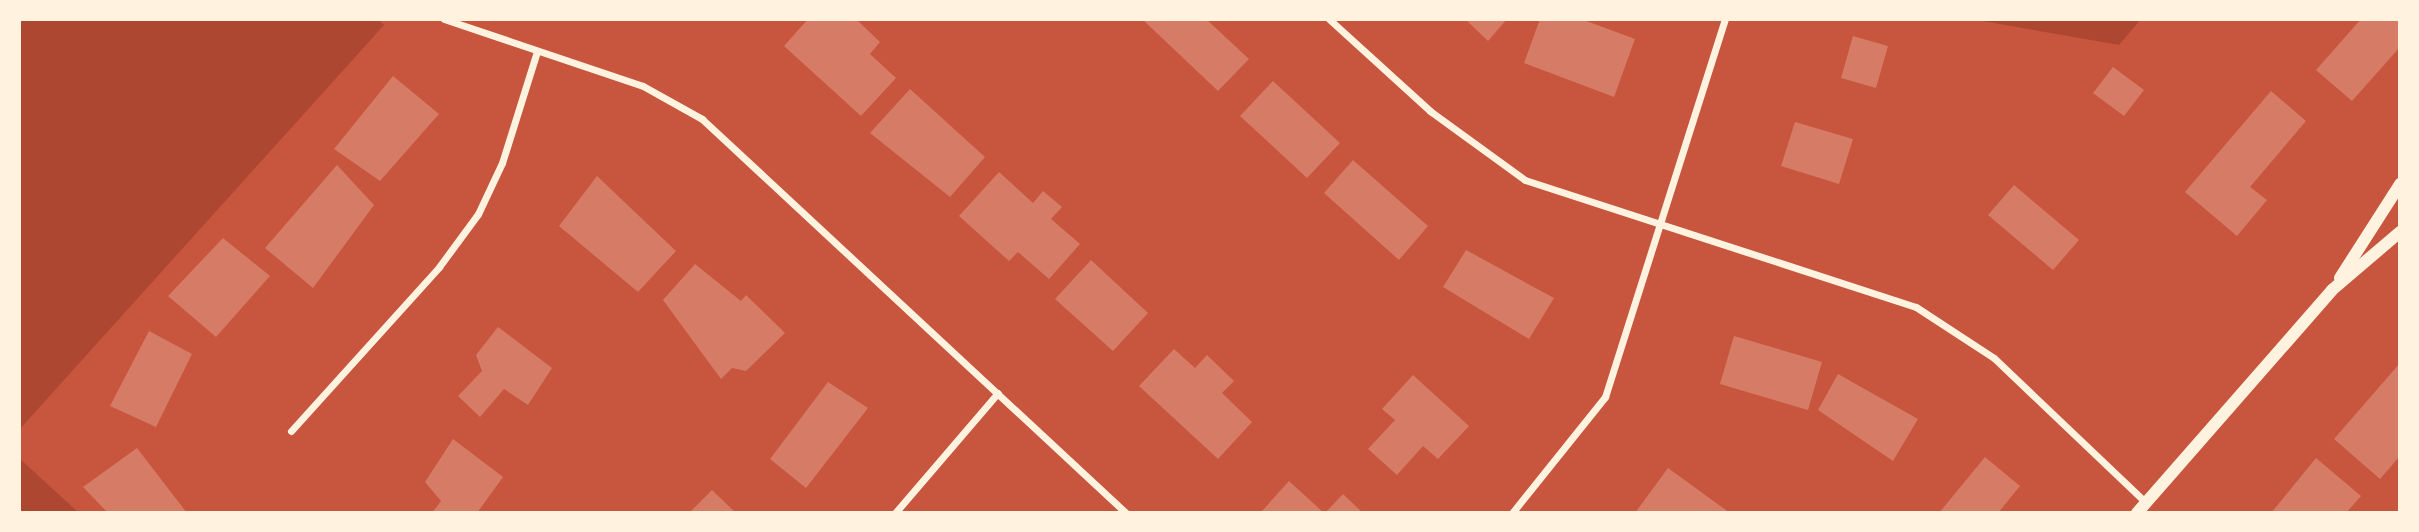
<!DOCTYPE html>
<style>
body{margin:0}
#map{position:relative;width:2419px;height:532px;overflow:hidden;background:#c8553d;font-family:"Work Sans",sans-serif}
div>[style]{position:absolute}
.green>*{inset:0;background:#ae4732}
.building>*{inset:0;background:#d67c66}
.minor>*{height:7px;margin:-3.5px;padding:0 3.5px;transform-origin:3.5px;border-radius:3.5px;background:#fff3e0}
.tertiary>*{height:12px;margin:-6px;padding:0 6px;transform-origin:6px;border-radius:6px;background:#fff3e0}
span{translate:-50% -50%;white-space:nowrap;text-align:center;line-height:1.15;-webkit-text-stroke:5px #fff3e0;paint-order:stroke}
.frame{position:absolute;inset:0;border:21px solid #fff3e0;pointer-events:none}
</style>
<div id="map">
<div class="green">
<i style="clip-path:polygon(19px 19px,378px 19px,384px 25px,19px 430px)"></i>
<i style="clip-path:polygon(1971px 19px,2141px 19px,2119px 45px)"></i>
<i style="clip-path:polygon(19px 458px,79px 513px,19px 513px)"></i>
</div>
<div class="building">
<i style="clip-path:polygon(808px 19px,856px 19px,880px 42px,870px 54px,896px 78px,861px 116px,784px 46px)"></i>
<i style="clip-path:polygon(1142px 19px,1206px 19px,1249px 59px,1218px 91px)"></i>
<i style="clip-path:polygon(1465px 19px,1507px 19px,1488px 41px)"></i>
<i style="clip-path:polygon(1540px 19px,1581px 19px,1635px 39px,1614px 97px,1524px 63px)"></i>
<i style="clip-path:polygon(2361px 19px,2400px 19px,2400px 47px,2352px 101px,2316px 70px)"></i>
<i style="clip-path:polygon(1853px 36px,1888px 46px,1876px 88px,1841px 78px)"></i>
<i style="clip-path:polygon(2113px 67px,2144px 90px,2124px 116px,2093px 93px)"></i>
<i style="clip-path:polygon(393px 76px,439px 114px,380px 181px,334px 149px)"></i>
<i style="clip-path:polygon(1273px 81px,1340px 143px,1307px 178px,1240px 116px)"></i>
<i style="clip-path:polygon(910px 89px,985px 157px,950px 197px,870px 133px)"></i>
<i style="clip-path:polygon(2271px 91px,2306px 121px,2250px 187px,2267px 200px,2237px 236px,2185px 192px)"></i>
<i style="clip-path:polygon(1795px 122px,1853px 139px,1839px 184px,1781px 166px)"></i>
<i style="clip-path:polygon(1353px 160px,1428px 226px,1399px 260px,1324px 193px)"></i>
<i style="clip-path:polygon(337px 165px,374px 205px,313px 288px,265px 248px)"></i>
<i style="clip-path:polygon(999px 172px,1033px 203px,1043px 191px,1062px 207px,1051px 219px,1080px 244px,1049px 279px,1018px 252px,1009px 261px,959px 216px)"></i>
<i style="clip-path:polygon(597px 176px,676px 251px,638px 292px,559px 226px)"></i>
<i style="clip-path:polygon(2014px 185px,2079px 240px,2053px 270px,1988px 215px)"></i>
<i style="clip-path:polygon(223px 238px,270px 276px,216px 337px,168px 296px)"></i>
<i style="clip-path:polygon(1466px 250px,1554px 298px,1529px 339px,1443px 287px)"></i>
<i style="clip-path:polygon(1091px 260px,1148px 313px,1113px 351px,1055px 299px)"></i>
<i style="clip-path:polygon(695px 264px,741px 301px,746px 295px,785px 333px,746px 371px,732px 368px,721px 379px,663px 300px)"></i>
<i style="clip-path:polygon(498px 327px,552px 368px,528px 405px,504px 389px,480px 417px,458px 396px,482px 371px,476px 355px)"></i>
<i style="clip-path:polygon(149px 331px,192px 354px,156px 427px,110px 406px)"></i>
<i style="clip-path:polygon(1734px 336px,1822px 362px,1808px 410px,1720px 384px)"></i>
<i style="clip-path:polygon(1174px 349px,1195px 368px,1207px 355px,1234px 381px,1222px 393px,1252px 422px,1218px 459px,1139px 386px)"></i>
<i style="clip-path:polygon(2400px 363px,2400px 456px,2380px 479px,2334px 439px)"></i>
<i style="clip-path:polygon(1838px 374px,1918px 419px,1893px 461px,1818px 410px)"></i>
<i style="clip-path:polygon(1413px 375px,1469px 426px,1438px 459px,1423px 446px,1397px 475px,1368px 449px,1395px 420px,1382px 409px)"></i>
<i style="clip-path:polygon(828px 382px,868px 408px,806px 488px,770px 459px)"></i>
<i style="clip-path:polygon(453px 439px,503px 477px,477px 513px,432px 513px,441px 501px,425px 482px)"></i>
<i style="clip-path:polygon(137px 448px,187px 513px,108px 513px,83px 487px)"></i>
<i style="clip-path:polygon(1985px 457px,2020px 486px,1998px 513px,1939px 513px)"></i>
<i style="clip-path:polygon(2316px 458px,2361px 496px,2346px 513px,2271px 513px)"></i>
<i style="clip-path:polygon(1668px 468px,1730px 513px,1635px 513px)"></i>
<i style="clip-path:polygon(1289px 481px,1324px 513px,1262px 511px)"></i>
<i style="clip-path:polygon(712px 490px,736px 513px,689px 513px)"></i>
<i style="clip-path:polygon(1343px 494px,1363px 513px,1325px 513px)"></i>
</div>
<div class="minor">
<i style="left:444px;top:19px;width:210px;rotate:18.6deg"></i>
<i style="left:643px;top:86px;width:68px;rotate:29.2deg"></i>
<i style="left:702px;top:119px;width:579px;rotate:42.9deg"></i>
<i style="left:1329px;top:19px;width:137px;rotate:42.3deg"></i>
<i style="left:1430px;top:111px;width:117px;rotate:36deg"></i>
<i style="left:1525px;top:180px;width:411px;rotate:18deg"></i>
<i style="left:1916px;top:307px;width:93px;rotate:33.2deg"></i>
<i style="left:1994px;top:358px;width:210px;rotate:43.6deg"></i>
<i style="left:291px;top:431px;width:221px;rotate:-47.9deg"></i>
<i style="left:439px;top:267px;width:66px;rotate:-53.7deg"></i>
<i style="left:478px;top:214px;width:56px;rotate:-64.8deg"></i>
<i style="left:502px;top:163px;width:117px;rotate:-72.6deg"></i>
<i style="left:895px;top:513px;width:158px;rotate:-49.4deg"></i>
<i style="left:1512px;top:513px;width:149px;rotate:-51.3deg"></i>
<i style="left:1605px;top:397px;width:397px;rotate:-72.4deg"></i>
</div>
<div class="tertiary">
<i style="left:2340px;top:278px;width:112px;rotate:-57.4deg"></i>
<i style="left:2137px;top:513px;width:296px;rotate:-48.8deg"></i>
<i style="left:2332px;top:290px;width:89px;rotate:-40.5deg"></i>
</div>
<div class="frame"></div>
</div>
